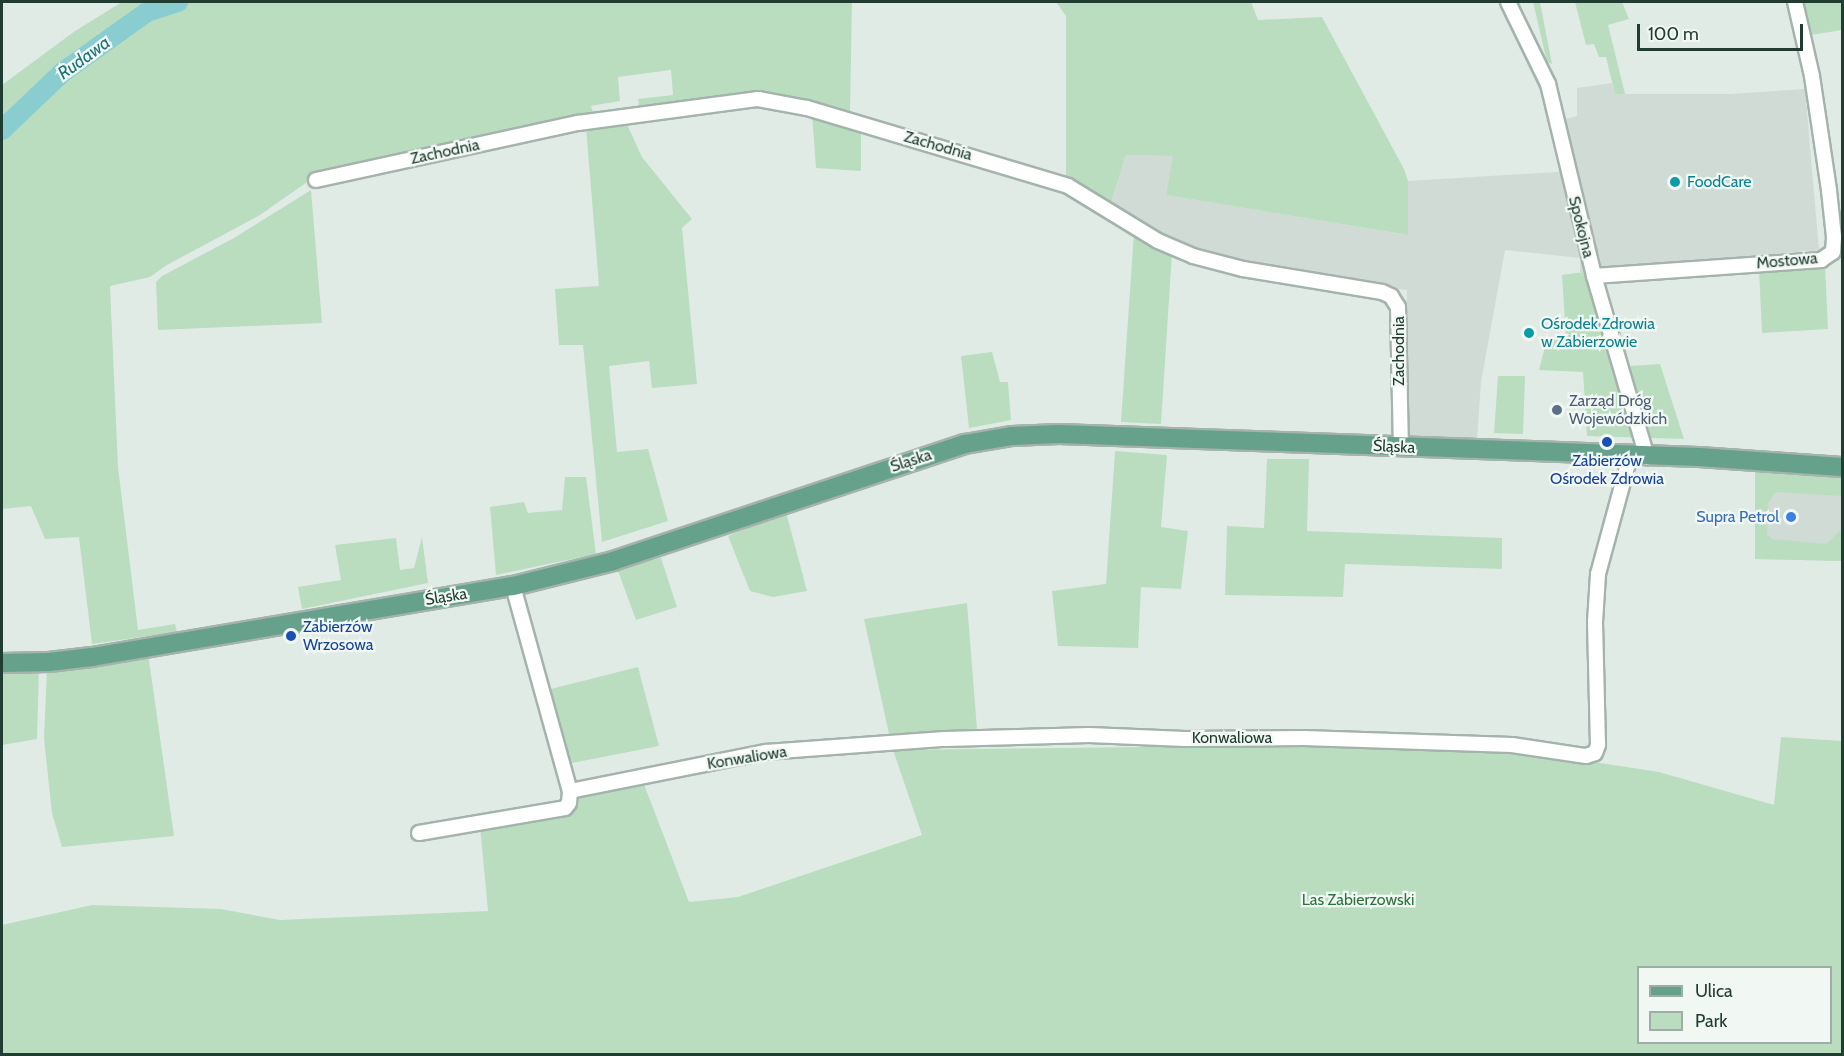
<!DOCTYPE html>
<meta charset="utf-8">
<style>
body{margin:0}
#map{position:relative;width:1844px;height:1056px;overflow:hidden;background:#e1ebe6;font-family:Cabin,sans-serif}
div>[style]{position:absolute}
.built>*{inset:0;background:#cfdbd4}
.green>*{inset:0;background:#baddbf}
.river>*{height:20px;margin:-10px;padding:0 10px;transform-origin:10px;border-radius:10px;background:#89cdd1}
.roads{filter:drop-shadow(2px 0 #a4b3ac) drop-shadow(-2px 0 #a4b3ac) drop-shadow(0 2px #a4b3ac) drop-shadow(0 -2px #a4b3ac)}
.minor>*{height:14px;margin:-7px;padding:0 7px;transform-origin:7px;border-radius:7px;background:#fff}
.primary>*{height:18px;margin:-9px;padding:0 9px;transform-origin:9px;border-radius:9px;background:#65a18b}
.dots>*{width:16px;height:16px;translate:-50% -50%;box-sizing:border-box;border:3px solid #f1f8f4;border-radius:50%}
span{translate:-50% -50%;white-space:nowrap;text-align:center;line-height:1.15;-webkit-text-stroke:4.5px #f1f8f4;paint-order:stroke}
.street-label{font-size:16px;color:#213c32}
.culture-label{font-size:16px;color:#0d838f}
.left{translate:0 -50%;text-align:left}
.service-label{font-size:16px;color:#4e5e75}
.transit-label{font-size:16px;color:#164399}
.shop-label{font-size:16px;color:#366cbe}
.right{translate:-100% -50%;text-align:right}
.park-label{font-size:16px;color:#2c733f}
.water-label{font-size:18px;color:#1c7277;font-style:italic}
.frame{position:absolute;inset:0;border:3px solid #213c32;pointer-events:none}
.legend{position:absolute;left:1637px;top:966px;width:195px;height:78px;box-sizing:border-box;background:#f1f8f4;border:2px solid #9eada6;margin:0;padding:8px 10px;list-style:none;font-size:18px;color:#213c32}
.legend li{display:flex;align-items:center;gap:12px;height:30px}
.legend b{width:30px;border:2px solid #9eada6}
.scale{position:absolute;left:1637px;top:24px;width:166px;height:27px;box-sizing:border-box;border:3px solid #213c32;border-top:0;padding-left:8px;font-size:18px;line-height:21px;white-space:nowrap;color:#213c32;-webkit-text-stroke:4px #f1f8f4;paint-order:stroke}
</style>
<div id="map">
<div class="built">
<i style="clip-path:polygon(1612px 83px,1615px 94px,1729px 94px,1805px 89px,1819px 250px,1580px 272px,1580px 258px,1505px 250px,1481px 382px,1477px 439px,1406px 438px,1407px 290px,1249px 266px,1168px 240px,1111px 204px,1126px 155px,1174px 156px,1166px 195px,1407px 235px,1408px 181px,1572px 171px,1562px 120px,1577px 116px,1577px 88px)"></i>
<i style="clip-path:polygon(1755px 479px,1842px 485px,1842px 561px,1755px 559px)"></i>
</div>
<div class="green">
<i style="clip-path:polygon(122px 2px,852px 2px,850px 114px,756px 93px,640px 112px,638px 99px,673px 95px,671px 70px,618px 77px,620px 101px,591px 106px,594px 115px,335px 169px,313px 178px,260px 215px,167px 265px,150px 277px,110px 286px,118px 467px,138px 630px,175px 624px,177px 632px,92px 644px,79px 537px,45px 539px,31px 506px,2px 509px,2px 85px,75px 31px)"></i>
<i style="clip-path:polygon(1056px 2px,1251px 2px,1258px 20px,1322px 17px,1404px 169px,1408px 181px,1408px 235px,1166px 195px,1173px 156px,1126px 155px,1111px 203px,1066px 180px,1066px 16px)"></i>
<i style="clip-path:polygon(1533px 2px,1540px 2px,1552px 64px,1547px 62px)"></i>
<i style="clip-path:polygon(1575px 2px,1622px 2px,1629px 19px,1608px 25px,1625px 94px,1615px 94px,1606px 57px,1599px 57px,1594px 44px,1586px 45px)"></i>
<i style="clip-path:polygon(1804px 2px,1842px 2px,1842px 30px,1811px 35px)"></i>
<i style="clip-path:polygon(812px 114px,861px 130px,861px 171px,816px 168px)"></i>
<i style="clip-path:polygon(625px 120px,642px 157px,692px 219px,682px 228px,697px 384px,652px 388px,649px 361px,609px 366px,617px 452px,648px 449px,668px 521px,602px 542px,583px 345px,559px 345px,555px 289px,599px 286px,586px 127px)"></i>
<i style="clip-path:polygon(311px 190px,322px 323px,158px 330px,156px 282px,162px 276px,234px 238px)"></i>
<i style="clip-path:polygon(1134px 232px,1172px 253px,1161px 424px,1121px 422px)"></i>
<i style="clip-path:polygon(1825px 266px,1828px 329px,1762px 333px,1759px 269px)"></i>
<i style="clip-path:polygon(1584px 272px,1615px 367px,1660px 364px,1684px 439px,1587px 436px,1583px 372px,1539px 370px,1547px 339px,1566px 338px,1562px 275px)"></i>
<i style="clip-path:polygon(992px 352px,1000px 382px,1008px 382px,1011px 420px,969px 428px,961px 356px)"></i>
<i style="clip-path:polygon(1498px 376px,1525px 376px,1523px 434px,1494px 433px)"></i>
<i style="clip-path:polygon(1115px 451px,1167px 455px,1161px 527px,1188px 531px,1181px 589px,1141px 587px,1138px 648px,1058px 646px,1052px 591px,1106px 584px)"></i>
<i style="clip-path:polygon(1267px 459px,1309px 459px,1307px 531px,1502px 538px,1502px 569px,1345px 564px,1343px 597px,1225px 595px,1227px 526px,1264px 528px)"></i>
<i style="clip-path:polygon(1761px 468px,1842px 478px,1842px 496px,1776px 492px,1768px 503px,1767px 535px,1773px 539px,1826px 544px,1842px 529px,1842px 561px,1755px 559px,1755px 472px)"></i>
<i style="clip-path:polygon(565px 477px,586px 477px,596px 554px,496px 575px,490px 507px,524px 502px,528px 513px,562px 510px)"></i>
<i style="clip-path:polygon(786px 512px,807px 591px,773px 597px,750px 591px,728px 536px)"></i>
<i style="clip-path:polygon(422px 537px,428px 583px,302px 609px,298px 587px,341px 580px,335px 545px,396px 538px,400px 570px,414px 568px)"></i>
<i style="clip-path:polygon(661px 558px,677px 607px,636px 620px,617px 568px)"></i>
<i style="clip-path:polygon(967px 603px,977px 729px,889px 734px,864px 619px)"></i>
<i style="clip-path:polygon(148px 653px,174px 836px,62px 847px,52px 813px,44px 739px,47px 668px)"></i>
<i style="clip-path:polygon(638px 667px,659px 746px,567px 764px,547px 690px)"></i>
<i style="clip-path:polygon(39px 668px,37px 739px,2px 745px,2px 669px)"></i>
<i style="clip-path:polygon(evenodd,1781px 737px,1842px 741px,1842px 1054px,2px 1054px,2px 925px,92px 905px,221px 909px,280px 920px,488px 911px,480px 826px,577px 809px,573px 790px,642px 779px,689px 902px,738px 897px,922px 835px,893px 750px,1321px 745px,1515px 750px,1659px 772px,1774px 805px,1781px 737px,1638px 968px,1830px 968px,1830px 1042px,1638px 1042px,1638px 968px)"></i>
</div>
<div class="river">
<i style="left:2px;top:130px;width:84px;rotate:-43.6deg"></i>
<i style="left:63px;top:72px;width:103px;rotate:-35.5deg"></i>
<i style="left:147px;top:12px;width:33px;rotate:-18deg"></i>
</div>
<div class="roads">
<div class="minor">
<i style="left:1508px;top:2px;width:91px;rotate:64deg"></i>
<i style="left:1548px;top:84px;width:197px;rotate:76.5deg"></i>
<i style="left:1594px;top:276px;width:189px;rotate:73.7deg"></i>
<i style="left:316px;top:180px;width:268px;rotate:-12.3deg"></i>
<i style="left:578px;top:123px;width:182px;rotate:-7.6deg"></i>
<i style="left:758px;top:99px;width:50px;rotate:10.4deg"></i>
<i style="left:807px;top:108px;width:272px;rotate:16.6deg"></i>
<i style="left:1068px;top:186px;width:105px;rotate:31.4deg"></i>
<i style="left:1158px;top:241px;width:38px;rotate:23deg"></i>
<i style="left:1193px;top:256px;width:52px;rotate:14.6deg"></i>
<i style="left:1243px;top:269px;width:141px;rotate:9.4deg"></i>
<i style="left:1382px;top:292px;width:10px;rotate:24deg"></i>
<i style="left:1391px;top:296px;width:13px;rotate:58deg"></i>
<i style="left:1398px;top:307px;width:140px;rotate:88.8deg"></i>
<i style="left:1594px;top:276px;width:228px;rotate:-4deg"></i>
<i style="left:1821px;top:260px;width:14px;rotate:-34deg"></i>
<i style="left:1833px;top:252px;width:15px;rotate:-86deg"></i>
<i style="left:1834px;top:237px;width:47px;rotate:-96.1deg"></i>
<i style="left:1829px;top:190px;width:115px;rotate:-98.5deg"></i>
<i style="left:1812px;top:76px;width:76px;rotate:-102.9deg"></i>
<i style="left:513px;top:586px;width:213px;rotate:74.5deg"></i>
<i style="left:419px;top:833px;width:148px;rotate:-9.7deg"></i>
<i style="left:565px;top:808px;width:6px;rotate:-51deg"></i>
<i style="left:569px;top:803px;width:12px;rotate:-85deg"></i>
<i style="left:570px;top:791px;width:200px;rotate:-11.3deg"></i>
<i style="left:766px;top:752px;width:179px;rotate:-4.2deg"></i>
<i style="left:945px;top:739px;width:144px;rotate:-1.6deg"></i>
<i style="left:1089px;top:735px;width:96px;rotate:2.4deg"></i>
<i style="left:1185px;top:739px;width:119px;rotate:-0.5deg"></i>
<i style="left:1304px;top:738px;width:208px;rotate:1.9deg"></i>
<i style="left:1512px;top:745px;width:75px;rotate:8.5deg"></i>
<i style="left:1586px;top:756px;width:9px;rotate:-18deg"></i>
<i style="left:1595px;top:753px;width:9px;rotate:-69deg"></i>
<i style="left:1598px;top:745px;width:123px;rotate:-91.4deg"></i>
<i style="left:1595px;top:622px;width:48px;rotate:-86.4deg"></i>
<i style="left:1598px;top:574px;width:122px;rotate:-74.8deg"></i>
</div>
<div class="primary">
<i style="left:2px;top:663px;width:47px;rotate:-1.2deg"></i>
<i style="left:49px;top:662px;width:43px;rotate:-6.6deg"></i>
<i style="left:92px;top:657px;width:427px;rotate:-9.6deg"></i>
<i style="left:513px;top:586px;width:103px;rotate:-14deg"></i>
<i style="left:613px;top:561px;width:371px;rotate:-18.4deg"></i>
<i style="left:965px;top:444px;width:48px;rotate:-9.7deg"></i>
<i style="left:1012px;top:436px;width:47px;rotate:-2.4deg"></i>
<i style="left:1059px;top:434px;width:640px;rotate:2.06deg"></i>
<i style="left:1699px;top:457px;width:143px;rotate:4deg"></i>
</div>
</div>
<div class="dots">
<i style="left:1675px;top:182px;background:#0f9aa8"></i>
<i style="left:1529px;top:333px;background:#0f9aa8"></i>
<i style="left:1557px;top:410px;background:#5c6f8a"></i>
<i style="left:1607px;top:442px;background:#1a4fb4"></i>
<i style="left:1791px;top:517px;background:#3f7fe0"></i>
<i style="left:291px;top:636px;background:#1a4fb4"></i>
</div>
<div class="street-label">
<span style="left:938px;top:146px;rotate:16deg">Zachodnia</span>
<span style="left:445px;top:152px;rotate:-12deg">Zachodnia</span>
<span style="left:1581px;top:227px;rotate:76deg">Spokojna</span>
<span style="left:1787px;top:261px;rotate:-5deg">Mostowa</span>
<span style="left:1399px;top:351px;rotate:-90deg">Zachodnia</span>
<span style="left:1394px;top:447px;rotate:3deg">Śląska</span>
<span style="left:911px;top:461px;rotate:-18deg">Śląska</span>
<span style="left:446px;top:597px;rotate:-9deg">Śląska</span>
<span style="left:1232px;top:738px">Konwaliowa</span>
<span style="left:747px;top:758px;rotate:-9deg">Konwaliowa</span>
</div>
<div class="culture-label">
<span class="left" style="left:1687px;top:182px">FoodCare</span>
<span class="left" style="left:1541px;top:333px">Ośrodek Zdrowia<br>w Zabierzowie</span>
</div>
<div class="service-label">
<span class="left" style="left:1569px;top:410px">Zarząd Dróg<br>Wojewódzkich</span>
</div>
<div class="transit-label">
<span style="left:1607px;top:470px">Zabierzów<br>Ośrodek Zdrowia</span>
<span class="left" style="left:303px;top:636px">Zabierzów<br>Wrzosowa</span>
</div>
<div class="shop-label">
<span class="right" style="left:1779px;top:517px">Supra Petrol</span>
</div>
<div class="park-label">
<span style="left:1358px;top:900px">Las Zabierzowski</span>
</div>
<div class="water-label">
<span style="left:84px;top:58px;rotate:-36deg">Rudawa</span>
</div>
<div class="frame"></div>
<ul class="legend">
<li><b style="height:8px;background:#65a18b"></b>Ulica</li>
<li><b style="height:16px;background:#baddbf"></b>Park</li>
</ul>
<div class="scale">100 m</div>
</div>
